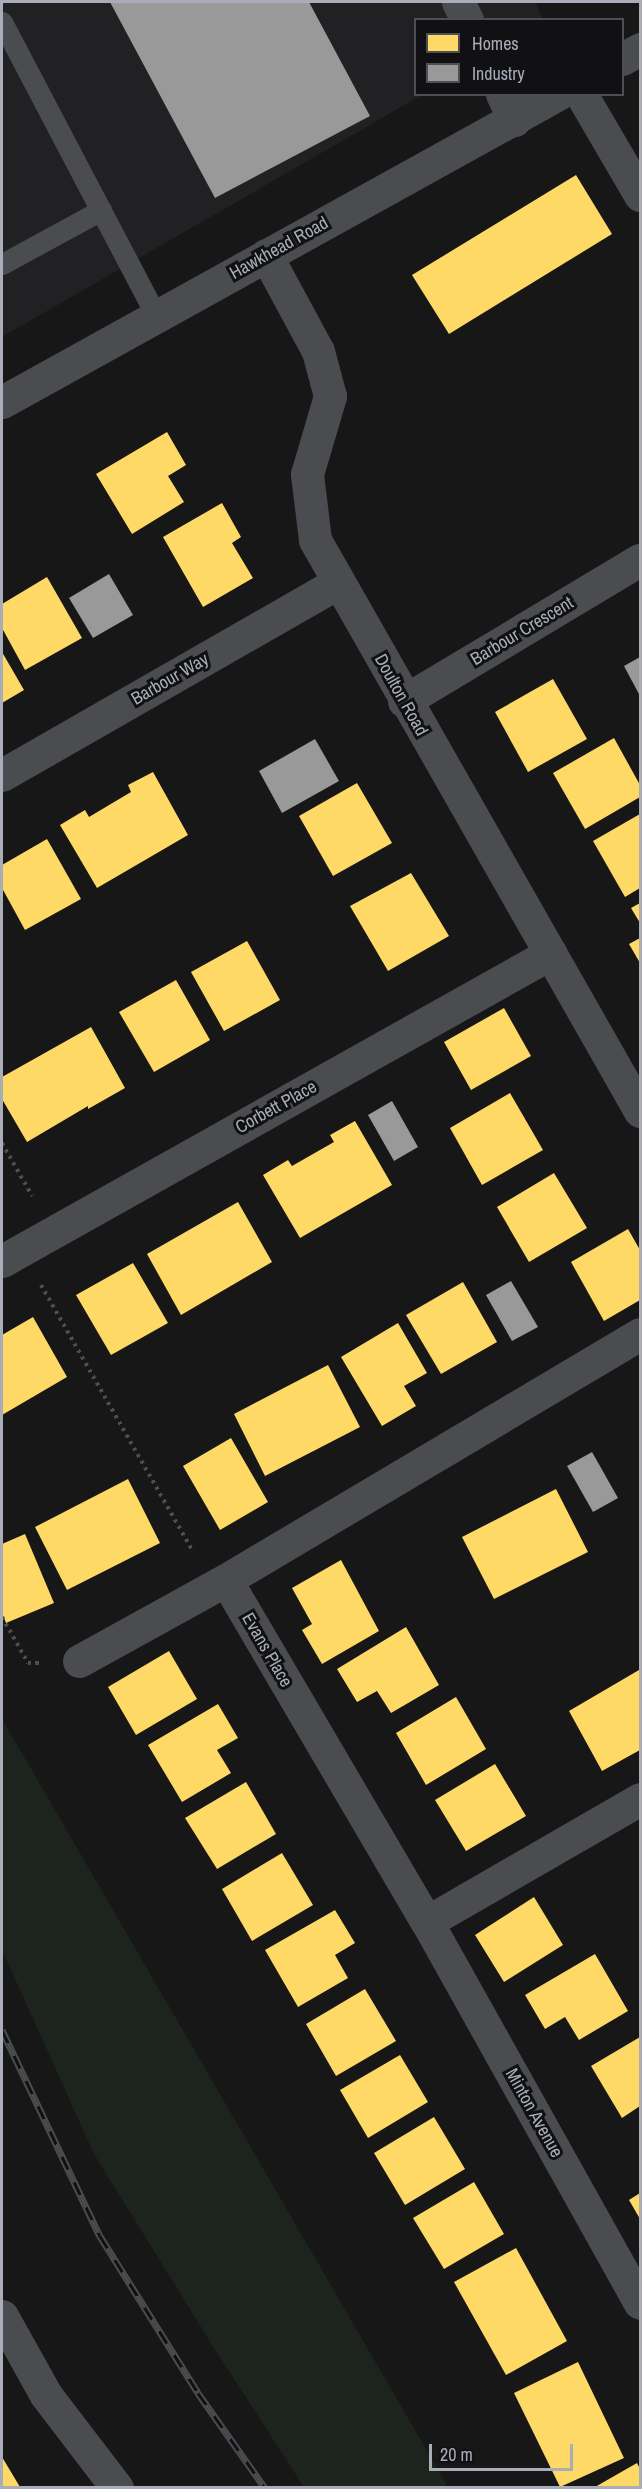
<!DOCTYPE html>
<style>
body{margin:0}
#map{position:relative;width:642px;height:2489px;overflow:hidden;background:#171717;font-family:"Archivo Narrow",sans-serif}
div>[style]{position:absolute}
.built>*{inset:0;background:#212123}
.green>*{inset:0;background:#1d241e}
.homes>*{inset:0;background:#ffd966}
.industry>*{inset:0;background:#999}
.path>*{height:4px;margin-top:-2px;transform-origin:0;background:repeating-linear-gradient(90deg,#4d4e52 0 3px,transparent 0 7.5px)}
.service>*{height:21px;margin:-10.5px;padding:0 10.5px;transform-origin:10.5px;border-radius:10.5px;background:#4b4c50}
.minor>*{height:33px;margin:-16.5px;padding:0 16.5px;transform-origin:16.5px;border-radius:16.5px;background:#4b4c50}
.tertiary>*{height:33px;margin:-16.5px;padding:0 16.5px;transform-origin:16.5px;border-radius:16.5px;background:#4b4c50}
.rail>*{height:7px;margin-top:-3.5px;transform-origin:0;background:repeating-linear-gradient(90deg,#111113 0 14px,#4b4c4f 0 28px);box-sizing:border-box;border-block:2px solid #4b4c4f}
span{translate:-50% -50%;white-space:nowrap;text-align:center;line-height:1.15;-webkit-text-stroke:6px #111113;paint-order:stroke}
.street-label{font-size:18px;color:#a8adb8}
.frame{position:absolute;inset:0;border:3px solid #a8adb8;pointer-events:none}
.legend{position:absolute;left:414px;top:18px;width:210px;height:78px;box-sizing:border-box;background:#111113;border:2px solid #4d4f55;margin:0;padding:8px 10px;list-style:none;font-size:18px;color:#a8adb8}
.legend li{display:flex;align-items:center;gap:12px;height:30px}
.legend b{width:30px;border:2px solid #4d4f55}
.scale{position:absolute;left:429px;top:2444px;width:144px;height:27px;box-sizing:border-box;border:3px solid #a8adb8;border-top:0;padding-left:8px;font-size:18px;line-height:21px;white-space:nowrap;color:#a8adb8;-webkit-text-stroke:4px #111113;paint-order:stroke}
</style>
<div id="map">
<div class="built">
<i style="clip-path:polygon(2px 2px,535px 2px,543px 19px,416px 20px,416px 94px,422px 95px,2px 337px)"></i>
</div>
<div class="green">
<i style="clip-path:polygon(2px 1718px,5px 1724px,448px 2487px,304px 2487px,214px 2348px,94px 2154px,2px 1950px)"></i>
</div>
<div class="homes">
<i style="clip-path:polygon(576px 175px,612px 234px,449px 334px,412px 275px)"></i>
<i style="clip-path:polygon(167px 432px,186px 465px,168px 476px,184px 502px,132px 534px,96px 474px)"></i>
<i style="clip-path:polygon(222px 503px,241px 537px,232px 543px,253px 578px,203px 607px,163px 537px)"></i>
<i style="clip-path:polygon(47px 577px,82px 638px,25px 670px,2px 628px,2px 604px)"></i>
<i style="clip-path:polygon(2px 652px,24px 690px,2px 703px)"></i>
<i style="clip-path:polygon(553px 679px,587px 739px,528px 772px,495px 712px)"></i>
<i style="clip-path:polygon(614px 738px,640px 785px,640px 797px,585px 829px,553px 773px)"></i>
<i style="clip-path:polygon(153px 772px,188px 835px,97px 888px,60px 825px,85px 810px,89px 817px,131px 792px,128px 785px)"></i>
<i style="clip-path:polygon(357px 783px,392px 843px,333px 876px,299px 816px)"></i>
<i style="clip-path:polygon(640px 814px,640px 888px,625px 897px,593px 841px)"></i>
<i style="clip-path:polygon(47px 839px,81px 899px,25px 930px,2px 888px,2px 865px)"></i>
<i style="clip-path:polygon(411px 873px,449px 936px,388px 971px,350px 906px)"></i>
<i style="clip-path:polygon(640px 903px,640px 923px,631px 908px)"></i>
<i style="clip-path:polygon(640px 938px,640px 963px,629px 944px)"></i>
<i style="clip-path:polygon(247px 941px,280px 1000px,224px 1031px,191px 972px)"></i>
<i style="clip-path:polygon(176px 980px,210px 1040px,154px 1072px,119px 1012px)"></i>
<i style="clip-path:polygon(504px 1008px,531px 1056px,471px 1090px,444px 1042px)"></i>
<i style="clip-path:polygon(91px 1027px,125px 1088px,88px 1109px,88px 1106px,27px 1142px,2px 1099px,2px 1077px)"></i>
<i style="clip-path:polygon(510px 1093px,543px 1150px,482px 1185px,450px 1128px)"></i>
<i style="clip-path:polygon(355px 1121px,392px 1185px,300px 1238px,263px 1175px,288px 1160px,292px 1166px,334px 1142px,330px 1135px)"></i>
<i style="clip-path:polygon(554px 1173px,587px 1228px,529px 1262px,497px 1207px)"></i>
<i style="clip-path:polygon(238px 1202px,272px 1262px,181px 1315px,147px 1254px)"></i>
<i style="clip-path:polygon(628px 1229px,640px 1250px,640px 1300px,604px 1321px,571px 1262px)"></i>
<i style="clip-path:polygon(133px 1263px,168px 1323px,111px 1355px,76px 1295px)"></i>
<i style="clip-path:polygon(463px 1282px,497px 1342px,441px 1374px,406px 1315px)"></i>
<i style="clip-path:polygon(33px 1317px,67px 1377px,2px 1415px,2px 1335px)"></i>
<i style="clip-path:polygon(398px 1323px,427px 1373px,404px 1386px,416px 1406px,382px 1426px,341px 1357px)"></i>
<i style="clip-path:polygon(328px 1365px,360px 1427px,265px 1476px,234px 1414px)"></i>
<i style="clip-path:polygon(231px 1438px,268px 1502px,220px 1530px,183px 1466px)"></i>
<i style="clip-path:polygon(128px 1479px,160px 1543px,67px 1590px,35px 1527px)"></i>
<i style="clip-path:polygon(556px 1489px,588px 1552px,494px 1599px,462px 1537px)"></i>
<i style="clip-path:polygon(25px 1534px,54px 1603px,6px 1623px,2px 1613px,2px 1544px)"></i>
<i style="clip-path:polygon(341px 1560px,379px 1631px,322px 1664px,302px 1630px,312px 1624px,292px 1588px)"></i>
<i style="clip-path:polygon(406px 1627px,439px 1685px,391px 1713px,377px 1691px,357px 1702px,337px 1669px)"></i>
<i style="clip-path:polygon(169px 1651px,197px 1699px,136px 1735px,108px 1687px)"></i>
<i style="clip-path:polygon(639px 1670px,640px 1750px,602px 1771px,569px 1711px)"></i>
<i style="clip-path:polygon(456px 1697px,486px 1749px,426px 1785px,396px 1733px)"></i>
<i style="clip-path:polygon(218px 1704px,238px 1738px,217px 1750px,231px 1773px,182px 1802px,148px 1745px)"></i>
<i style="clip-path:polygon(495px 1764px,526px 1816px,466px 1851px,435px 1800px)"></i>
<i style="clip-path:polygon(246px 1782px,276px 1834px,217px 1869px,185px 1818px)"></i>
<i style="clip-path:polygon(282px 1853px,313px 1905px,252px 1941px,222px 1889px)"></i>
<i style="clip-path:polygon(534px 1897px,563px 1945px,504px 1982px,475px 1935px)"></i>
<i style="clip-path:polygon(335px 1910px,355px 1943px,335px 1955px,348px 1978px,298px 2007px,265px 1950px)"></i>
<i style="clip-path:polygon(595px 1954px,628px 2011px,579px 2040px,565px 2017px,545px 2029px,525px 1995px)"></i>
<i style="clip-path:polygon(365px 1989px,396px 2041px,336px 2076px,306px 2024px)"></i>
<i style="clip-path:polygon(640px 2037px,640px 2106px,622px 2118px,591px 2066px)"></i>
<i style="clip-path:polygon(400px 2055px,428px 2102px,368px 2138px,340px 2090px)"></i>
<i style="clip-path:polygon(434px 2117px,465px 2169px,405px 2205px,374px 2153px)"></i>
<i style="clip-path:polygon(474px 2182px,504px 2234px,444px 2269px,413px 2218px)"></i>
<i style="clip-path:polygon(640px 2193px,640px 2219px,629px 2200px)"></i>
<i style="clip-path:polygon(516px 2248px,567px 2341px,506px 2375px,454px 2282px)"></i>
<i style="clip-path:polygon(578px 2362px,624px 2458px,560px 2487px,514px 2393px)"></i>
<i style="clip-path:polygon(2px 2457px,20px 2487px,2px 2487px)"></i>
<i style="clip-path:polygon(637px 2463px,640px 2469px,640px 2487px,595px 2487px)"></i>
</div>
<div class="industry">
<i style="clip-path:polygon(110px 2px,309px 2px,370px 116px,215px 198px)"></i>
<i style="clip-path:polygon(109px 574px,133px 615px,93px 638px,69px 598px)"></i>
<i style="clip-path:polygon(640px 657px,640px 696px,624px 666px)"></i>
<i style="clip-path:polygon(315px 739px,339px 781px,282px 813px,259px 771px)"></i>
<i style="clip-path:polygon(392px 1101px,418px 1147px,394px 1161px,368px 1115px)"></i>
<i style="clip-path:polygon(511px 1281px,538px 1327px,512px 1341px,486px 1295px)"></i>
<i style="clip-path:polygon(592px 1452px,618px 1498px,593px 1512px,567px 1466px)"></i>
</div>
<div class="path">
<i style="left:2px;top:1143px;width:61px;rotate:60.5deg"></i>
<i style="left:41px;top:1285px;width:305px;rotate:60.3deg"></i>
<i style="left:2px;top:1617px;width:53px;rotate:60.5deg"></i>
<i style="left:28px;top:1663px;width:11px"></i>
</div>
<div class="service">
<i style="left:2px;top:22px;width:331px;rotate:62.3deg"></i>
<i style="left:2px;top:264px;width:113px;rotate:-28.6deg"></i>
</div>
<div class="minor">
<i style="left:458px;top:2px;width:20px;rotate:63deg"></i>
<i style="left:502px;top:94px;width:29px;rotate:65deg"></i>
<i style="left:581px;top:94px;width:117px;rotate:59.7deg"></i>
<i style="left:266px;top:255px;width:109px;rotate:61.6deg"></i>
<i style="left:318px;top:351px;width:47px;rotate:75.1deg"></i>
<i style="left:330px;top:396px;width:81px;rotate:106.4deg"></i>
<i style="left:307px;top:474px;width:66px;rotate:83.1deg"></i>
<i style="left:315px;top:540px;width:657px;rotate:60.35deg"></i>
<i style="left:404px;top:701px;width:275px;rotate:-30.9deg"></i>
<i style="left:2px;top:775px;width:388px;rotate:-29.8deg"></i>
<i style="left:2px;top:1261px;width:629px;rotate:-29.29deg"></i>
<i style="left:640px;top:1334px;width:482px;rotate:149.3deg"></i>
<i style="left:226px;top:1580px;width:397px;rotate:59.6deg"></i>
<i style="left:427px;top:1922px;width:246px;rotate:-30deg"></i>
<i style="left:79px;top:1661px;width:168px;rotate:-28.9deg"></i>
<i style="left:427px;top:1922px;width:436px;rotate:60.8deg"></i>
<i style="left:2px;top:2316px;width:90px;rotate:60.9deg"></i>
<i style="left:46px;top:2395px;width:117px;rotate:52.6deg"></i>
</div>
<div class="tertiary">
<i style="left:622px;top:59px;width:21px;rotate:-29deg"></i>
<i style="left:2px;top:402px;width:636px;rotate:-28.98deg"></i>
</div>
<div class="rail">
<i style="left:2px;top:2030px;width:228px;rotate:64.6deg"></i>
<i style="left:100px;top:2236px;width:185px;rotate:58deg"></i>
<i style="left:198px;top:2393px;width:116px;rotate:54.8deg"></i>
</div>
<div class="street-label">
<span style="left:279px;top:248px;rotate:-29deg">Hawkhead Road</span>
<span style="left:522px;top:631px;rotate:-31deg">Barbour Crescent</span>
<span style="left:170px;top:679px;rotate:-30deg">Barbour Way</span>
<span style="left:401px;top:695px;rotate:61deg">Doulton Road</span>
<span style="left:276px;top:1107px;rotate:-29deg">Corbett Place</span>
<span style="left:267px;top:1650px;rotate:60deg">Evans Place</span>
<span style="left:534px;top:2113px;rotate:61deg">Minton Avenue</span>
</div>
<div class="frame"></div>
<ul class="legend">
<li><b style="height:16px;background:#ffd966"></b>Homes</li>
<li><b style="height:16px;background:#999"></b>Industry</li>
</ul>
<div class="scale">20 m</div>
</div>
